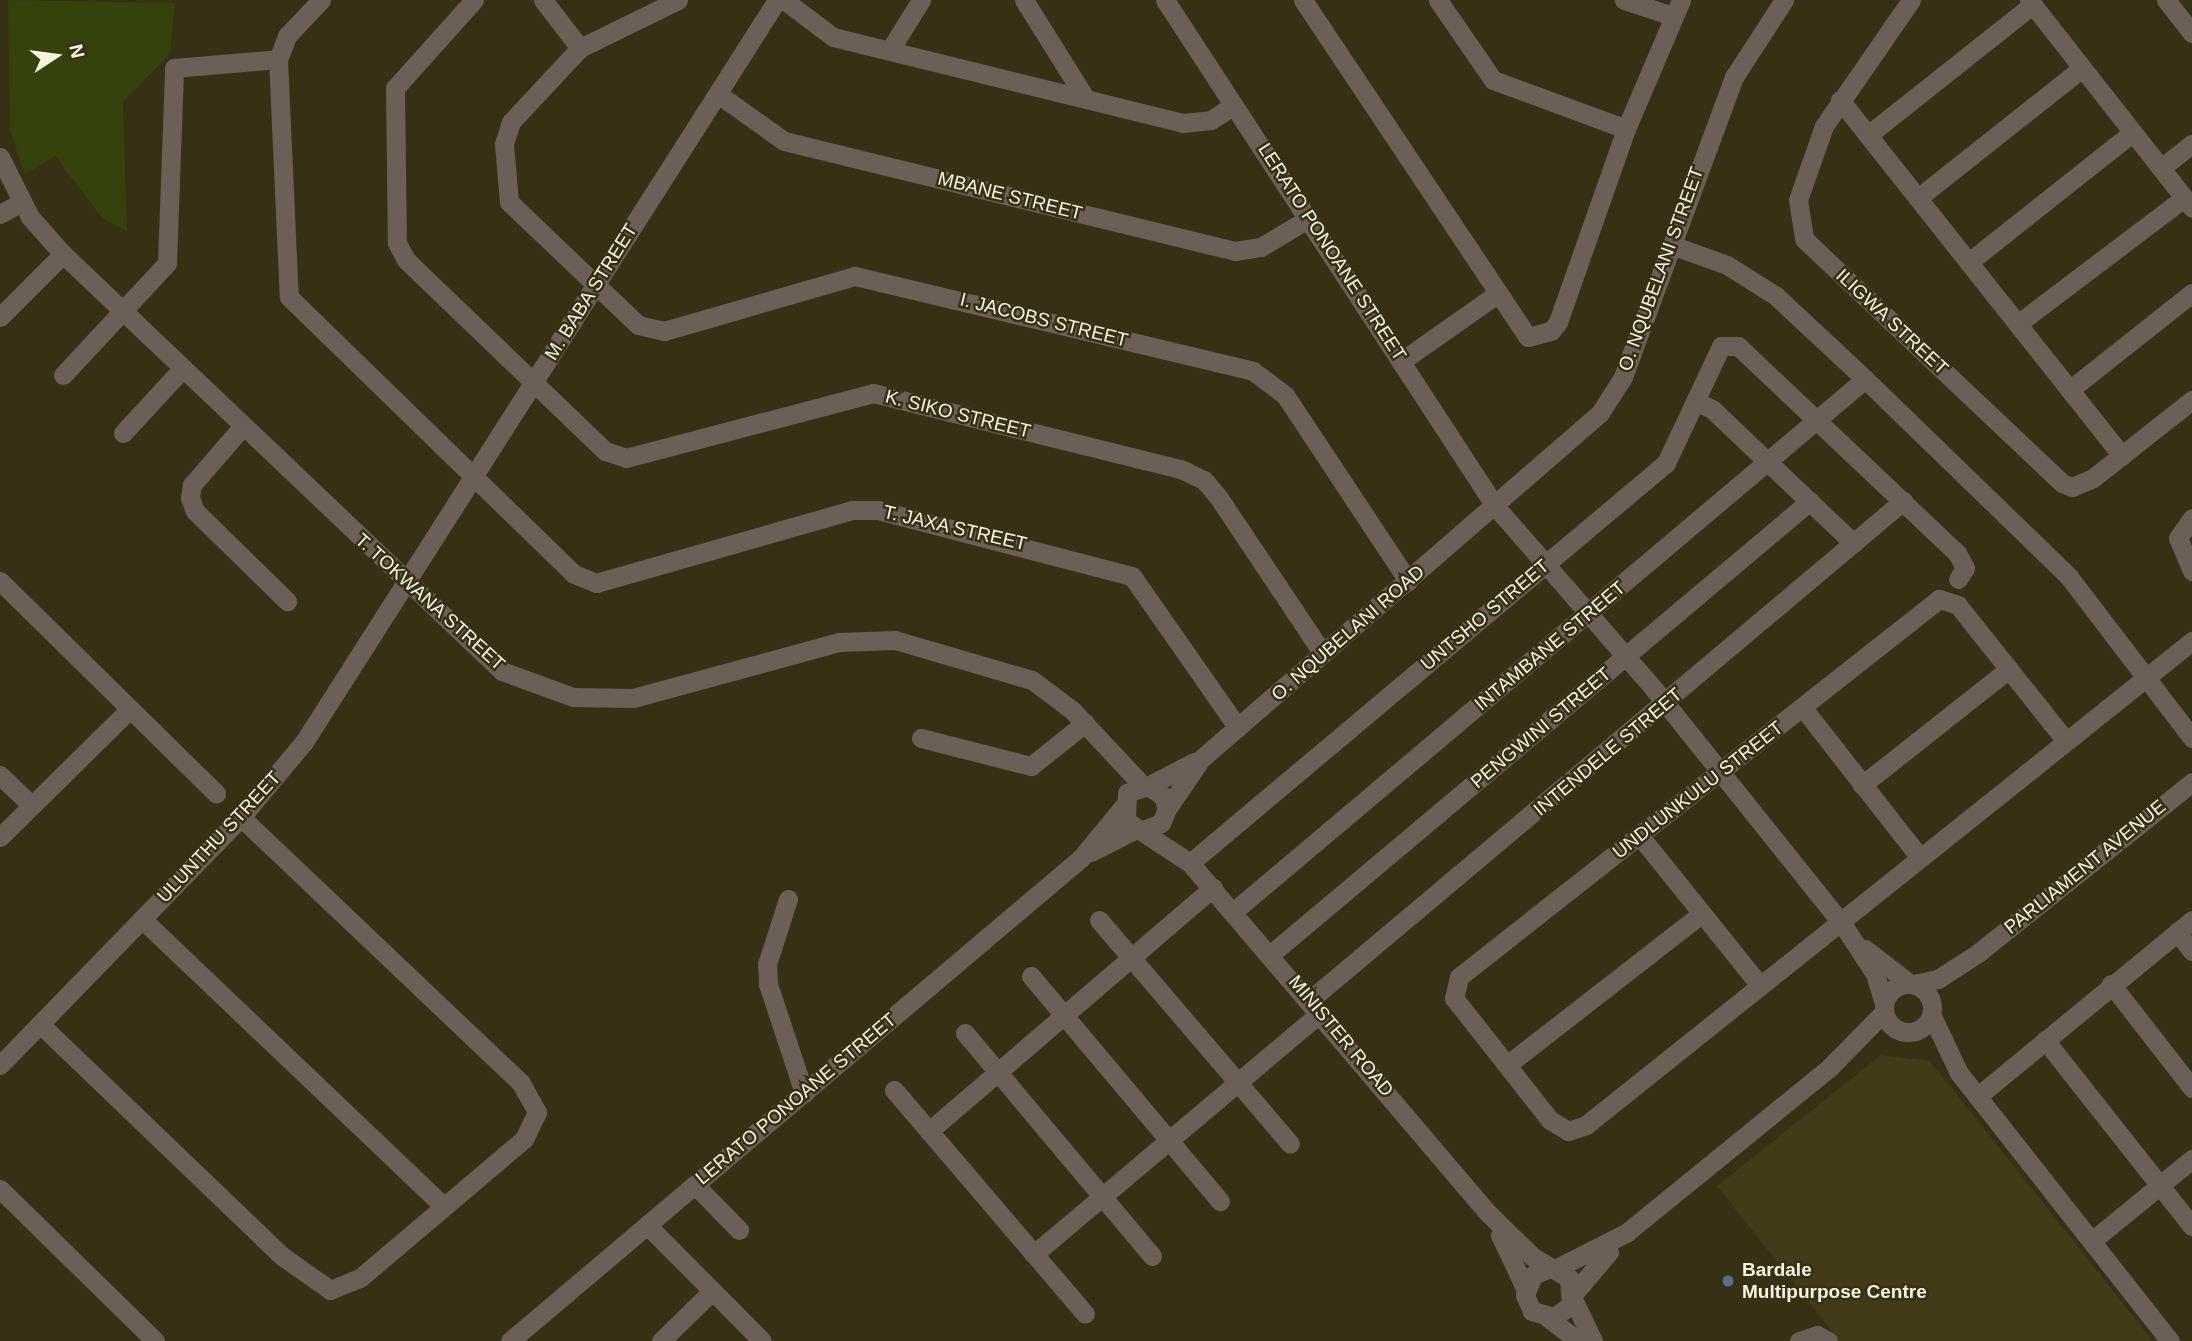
<!DOCTYPE html>
<style>
body{margin:0}
#map{position:relative;width:2192px;height:1341px;overflow:hidden;background:#373015;font-family:Arial,sans-serif}
div>[style]{position:absolute}
.built>*{inset:0;background:#433a17}
.green>*{inset:0;background:#36420c}
.minor>*{height:19px;margin:-9.5px;padding:0 9.5px;transform-origin:9.5px;border-radius:9.5px;background:#6c5f58}
.minor>.ring{margin:-9.5px;padding:0;box-sizing:content-box;background:none;border:19px solid #6c5f58;border-radius:50%}
.dots>*{width:19px;height:19px;translate:-50% -50%;box-sizing:border-box;border:4px solid #373015;border-radius:50%}
span{translate:-50% -50%;white-space:nowrap;text-align:center;line-height:1.15;-webkit-text-stroke:5px #373015;paint-order:stroke}
.street-label{font-size:19px;color:#f6f3e2}
.poi-label{font-size:19px;color:#f6f3e2;font-weight:700}
.left{translate:0 -50%;text-align:left}
.north{position:absolute;left:21px;top:21px;width:70px;height:70px;-webkit-text-stroke:5px #373015;paint-order:stroke;rotate:77deg;font-size:19px;font-weight:700;line-height:28px;text-align:center;color:#f6f3e2}
.north::after{content:'';display:block;margin:auto;width:24px;height:32px;background:#f6f3e2;clip-path:polygon(50% 0,100% 100%,50% 72%,0 100%)}
</style>
<div id="map">
<div class="built">
<i style="clip-path:polygon(1881px 1055px,1930px 1061px,2153px 1341px,1840px 1341px,1717px 1186px)"></i>
</div>
<div class="green">
<i style="clip-path:polygon(8px 0,175px 3px,170px 54px,123px 102px,127px 231px,103px 219px,55px 156px,25px 174px,10px 129px)"></i>
</div>
<div class="minor">
<i style="left:321px;top:0;width:50px;rotate:133.4deg"></i>
<i style="left:287px;top:36px;width:25px;rotate:111deg"></i>
<i style="left:278px;top:59px;width:238px;rotate:87.4deg"></i>
<i style="left:289px;top:297px;width:397px;rotate:44.2deg"></i>
<i style="left:574px;top:574px;width:24px;rotate:22deg"></i>
<i style="left:596px;top:583px;width:266px;rotate:-15.9deg"></i>
<i style="left:852px;top:510px;width:26px"></i>
<i style="left:878px;top:510px;width:262px;rotate:14.6deg"></i>
<i style="left:1132px;top:576px;width:185px;rotate:55.1deg"></i>
<i style="left:474px;top:0;width:118px;rotate:131.9deg"></i>
<i style="left:395px;top:88px;width:155px;rotate:89.3deg"></i>
<i style="left:397px;top:243px;width:19px;rotate:62deg"></i>
<i style="left:406px;top:260px;width:276px;rotate:43.8deg"></i>
<i style="left:605px;top:451px;width:22px;rotate:18deg"></i>
<i style="left:626px;top:458px;width:255px;rotate:-14.7deg"></i>
<i style="left:873px;top:393px;width:317px;rotate:13.9deg"></i>
<i style="left:1181px;top:469px;width:25px;rotate:26deg"></i>
<i style="left:1204px;top:480px;width:23px;rotate:50deg"></i>
<i style="left:1219px;top:498px;width:187px;rotate:56.3deg"></i>
<i style="left:543px;top:0;width:61px;rotate:52.4deg"></i>
<i style="left:678px;top:0;width:109px;rotate:153.9deg"></i>
<i style="left:580px;top:48px;width:101px;rotate:133deg"></i>
<i style="left:511px;top:122px;width:23px;rotate:108deg"></i>
<i style="left:504px;top:144px;width:58px;rotate:85.1deg"></i>
<i style="left:509px;top:202px;width:178px;rotate:43.6deg"></i>
<i style="left:638px;top:325px;width:27px;rotate:13deg"></i>
<i style="left:664px;top:331px;width:199px;rotate:-16.1deg"></i>
<i style="left:855px;top:276px;width:409px;rotate:13.4deg"></i>
<i style="left:1253px;top:371px;width:40px;rotate:37deg"></i>
<i style="left:1285px;top:395px;width:223px;rotate:56.5deg"></i>
<i style="left:784px;top:0;width:61px;rotate:37.1deg"></i>
<i style="left:833px;top:37px;width:360px;rotate:13.8deg"></i>
<i style="left:1183px;top:123px;width:28px;rotate:-6deg"></i>
<i style="left:1211px;top:120px;width:27px;rotate:-33deg"></i>
<i style="left:1024px;top:0;width:113px;rotate:58deg"></i>
<i style="left:1165px;top:0;width:604px;rotate:56.89deg"></i>
<i style="left:1495px;top:506px;width:242px;rotate:49deg"></i>
<i style="left:1654px;top:689px;width:299px;rotate:51.3deg"></i>
<i style="left:1841px;top:922px;width:62px;rotate:56.8deg"></i>
<i style="left:1875px;top:974px;width:31px;rotate:73deg"></i>
<i style="left:1303px;top:0;width:405px;rotate:56.3deg"></i>
<i style="left:1528px;top:337px;width:24px;rotate:-15deg"></i>
<i style="left:1551px;top:331px;width:11px;rotate:-52deg"></i>
<i style="left:1558px;top:322px;width:205px;rotate:-70.6deg"></i>
<i style="left:1626px;top:129px;width:140px;rotate:-66.9deg"></i>
<i style="left:1438px;top:0;width:97px;rotate:55.5deg"></i>
<i style="left:1493px;top:80px;width:142px;rotate:20.2deg"></i>
<i style="left:1624px;top:0;width:48px;rotate:18.1deg"></i>
<i style="left:1911px;top:0;width:153px;rotate:124.6deg"></i>
<i style="left:1824px;top:126px;width:78px;rotate:109.4deg"></i>
<i style="left:1798px;top:200px;width:39px;rotate:81deg"></i>
<i style="left:1804px;top:239px;width:355px;rotate:43.4deg"></i>
<i style="left:2062px;top:483px;width:11px;rotate:22deg"></i>
<i style="left:2072px;top:487px;width:23px;rotate:-23deg"></i>
<i style="left:2093px;top:478px;width:126px;rotate:-38.2deg"></i>
<i style="left:2029px;top:0;width:264px;rotate:51.9deg"></i>
<i style="left:2166px;top:0;width:42px;rotate:51.8deg"></i>
<i style="left:890px;top:50px;width:59px;rotate:-58.2deg"></i>
<i style="left:718px;top:94px;width:81px;rotate:35.5deg"></i>
<i style="left:784px;top:141px;width:464px;rotate:13.7deg"></i>
<i style="left:1235px;top:251px;width:26px;rotate:-9deg"></i>
<i style="left:1261px;top:247px;width:56px;rotate:-31.1deg"></i>
<i style="left:1840px;top:100px;width:454px;rotate:51.6deg"></i>
<i style="left:1868px;top:135px;width:209px;rotate:-38.4deg"></i>
<i style="left:0;top:157px;width:67px;rotate:63.4deg"></i>
<i style="left:30px;top:217px;width:50px;rotate:48.3deg"></i>
<i style="left:63px;top:254px;width:605px;rotate:43.53deg"></i>
<i style="left:502px;top:671px;width:76px;rotate:20.1deg"></i>
<i style="left:573px;top:697px;width:60px;rotate:1deg"></i>
<i style="left:633px;top:698px;width:213px;rotate:-15.2deg"></i>
<i style="left:839px;top:642px;width:56px;rotate:-2deg"></i>
<i style="left:895px;top:640px;width:143px;rotate:16.3deg"></i>
<i style="left:1032px;top:680px;width:50px;rotate:36.9deg"></i>
<i style="left:1072px;top:710px;width:104px;rotate:46.9deg"></i>
<i style="left:2161px;top:168px;width:39px;rotate:-38deg"></i>
<i style="left:1918px;top:198px;width:209px;rotate:-38.4deg"></i>
<i style="left:0;top:214px;width:25px;rotate:-29deg"></i>
<i style="left:1674px;top:246px;width:56px;rotate:19.7deg"></i>
<i style="left:1727px;top:265px;width:58px;rotate:32.3deg"></i>
<i style="left:1776px;top:296px;width:122px;rotate:43deg"></i>
<i style="left:1865px;top:379px;width:284px;rotate:44.1deg"></i>
<i style="left:2069px;top:577px;width:203px;rotate:52.6deg"></i>
<i style="left:1969px;top:262px;width:209px;rotate:-38.4deg"></i>
<i style="left:0;top:317px;width:89px;rotate:-45deg"></i>
<i style="left:2020px;top:322px;width:206px;rotate:-37.1deg"></i>
<i style="left:1403px;top:360px;width:115px;rotate:-35.1deg"></i>
<i style="left:63px;top:375px;width:153px;rotate:-47.1deg"></i>
<i style="left:167px;top:263px;width:195px;rotate:-87.9deg"></i>
<i style="left:174px;top:68px;width:104px;rotate:-4.9deg"></i>
<i style="left:2072px;top:388px;width:153px;rotate:-38.4deg"></i>
<i style="left:1695px;top:401px;width:19px;rotate:25deg"></i>
<i style="left:1712px;top:409px;width:195px;rotate:43.5deg"></i>
<i style="left:242px;top:427px;width:77px;rotate:130.8deg"></i>
<i style="left:192px;top:485px;width:13px;rotate:99deg"></i>
<i style="left:190px;top:498px;width:14px;rotate:69deg"></i>
<i style="left:195px;top:511px;width:129px;rotate:44.4deg"></i>
<i style="left:123px;top:433px;width:87px;rotate:-47.3deg"></i>
<i style="left:2192px;top:518px;width:24px;rotate:125deg"></i>
<i style="left:2178px;top:538px;width:36px;rotate:67deg"></i>
<i style="left:0;top:581px;width:303px;rotate:44.5deg"></i>
<i style="left:1803px;top:708px;width:190px;rotate:52deg"></i>
<i style="left:921px;top:738px;width:114px;rotate:14.3deg"></i>
<i style="left:1031px;top:766px;width:69px;rotate:-38.5deg"></i>
<i style="left:2066px;top:741px;width:174px;rotate:-128.5deg"></i>
<i style="left:1958px;top:605px;width:20px;rotate:-162deg"></i>
<i style="left:1939px;top:599px;width:611px;rotate:141.78deg"></i>
<i style="left:1459px;top:977px;width:22px;rotate:103deg"></i>
<i style="left:1454px;top:998px;width:155px;rotate:51.8deg"></i>
<i style="left:1550px;top:1120px;width:21px;rotate:31deg"></i>
<i style="left:1568px;top:1131px;width:19px;rotate:-18deg"></i>
<i style="left:1586px;top:1125px;width:776px;rotate:-38.61deg"></i>
<i style="left:0;top:775px;width:43px;rotate:44.1deg"></i>
<i style="left:1862px;top:785px;width:187px;rotate:-38.3deg"></i>
<i style="left:1148px;top:786px;width:52px;rotate:-27.6deg"></i>
<i style="left:1167px;top:809px;width:60px;rotate:-55.8deg"></i>
<i style="left:1201px;top:759px;width:528px;rotate:-40.93deg"></i>
<i style="left:1600px;top:413px;width:43px;rotate:-57.4deg"></i>
<i style="left:1623px;top:377px;width:320px;rotate:-69.7deg"></i>
<i style="left:1734px;top:77px;width:92px;rotate:-57deg"></i>
<i style="left:1143px;top:830px;width:19px;rotate:-21deg"></i>
<i style="left:1161px;top:823px;width:15px;rotate:-67deg"></i>
<i style="left:1167px;top:809px;width:14px;rotate:-107deg"></i>
<i style="left:1163px;top:796px;width:18px;rotate:-146deg"></i>
<i style="left:1148px;top:786px;width:22px;rotate:162deg"></i>
<i style="left:1127px;top:793px;width:28px;rotate:92deg"></i>
<i style="left:1126px;top:821px;width:77px;rotate:33.3deg"></i>
<i style="left:1190px;top:863px;width:460px;rotate:49.6deg"></i>
<i style="left:1488px;top:1213px;width:63px;rotate:44.4deg"></i>
<i style="left:1533px;top:1257px;width:42px;rotate:30.3deg"></i>
<i style="left:1569px;top:1278px;width:27px;rotate:86deg"></i>
<i style="left:1571px;top:1305px;width:21px;rotate:145deg"></i>
<i style="left:1554px;top:1317px;width:23px;rotate:-165deg"></i>
<i style="left:1532px;top:1311px;width:17px;rotate:-114deg"></i>
<i style="left:1525px;top:1295px;width:22px;rotate:-68deg"></i>
<i style="left:1533px;top:1275px;width:16px;rotate:-22deg"></i>
<i style="left:1639px;top:835px;width:191px;rotate:51.2deg"></i>
<i style="left:0;top:837px;width:182px;rotate:-44.6deg"></i>
<i style="left:1091px;top:852px;width:51px;rotate:-27.1deg"></i>
<i style="left:1190px;top:863px;width:622px;rotate:-40.04deg"></i>
<i style="left:1666px;top:463px;width:129px;rotate:-64.8deg"></i>
<i style="left:1721px;top:346px;width:17px"></i>
<i style="left:1738px;top:346px;width:301px;rotate:43.4deg"></i>
<i style="left:1957px;top:553px;width:17px;rotate:62deg"></i>
<i style="left:1965px;top:568px;width:13px;rotate:122deg"></i>
<i style="left:788px;top:899px;width:68px;rotate:107.9deg"></i>
<i style="left:767px;top:964px;width:20px;rotate:87deg"></i>
<i style="left:768px;top:984px;width:115px;rotate:71.7deg"></i>
<i style="left:1234px;top:911px;width:825px;rotate:-40.13deg"></i>
<i style="left:142px;top:919px;width:416px;rotate:43.6deg"></i>
<i style="left:1099px;top:920px;width:294px;rotate:49.5deg"></i>
<i style="left:2177px;top:932px;width:24px;rotate:52deg"></i>
<i style="left:1865px;top:949px;width:56px;rotate:37.7deg"></i>
<i style="left:1271px;top:954px;width:704px;rotate:-40.05deg"></i>
<i style="left:1031px;top:976px;width:294px;rotate:50deg"></i>
<i class="ring" style="left:1884px;top:984px;width:29px;height:29px"></i>
<i style="left:1914px;top:984px;width:25px;rotate:-12deg"></i>
<i style="left:1938px;top:979px;width:48px;rotate:-33deg"></i>
<i style="left:1978px;top:953px;width:274px;rotate:-38.6deg"></i>
<i style="left:2111px;top:984px;width:132px;rotate:52.1deg"></i>
<i style="left:1311px;top:999px;width:774px;rotate:-40.07deg"></i>
<i style="left:1932px;top:1016px;width:63px;rotate:64.7deg"></i>
<i style="left:1959px;top:1073px;width:341px;rotate:51.8deg"></i>
<i style="left:40px;top:1024px;width:335px;rotate:43.8deg"></i>
<i style="left:282px;top:1256px;width:59px;rotate:35.3deg"></i>
<i style="left:330px;top:1290px;width:32px;rotate:-22deg"></i>
<i style="left:360px;top:1278px;width:215px;rotate:-40.3deg"></i>
<i style="left:524px;top:1139px;width:30px;rotate:-64deg"></i>
<i style="left:537px;top:1112px;width:33px;rotate:-119deg"></i>
<i style="left:521px;top:1083px;width:386px;rotate:-136.5deg"></i>
<i style="left:965px;top:1033px;width:291px;rotate:50deg"></i>
<i style="left:2045px;top:1040px;width:237px;rotate:51.7deg"></i>
<i style="left:0;top:1065px;width:346px;rotate:-45.8deg"></i>
<i style="left:241px;top:817px;width:98px;rotate:-50deg"></i>
<i style="left:304px;top:742px;width:880px;rotate:-57.48deg"></i>
<i style="left:1507px;top:1065px;width:246px;rotate:-37.9deg"></i>
<i style="left:894px;top:1090px;width:294px;rotate:49.5deg"></i>
<i style="left:1978px;top:1096px;width:277px;rotate:-39.4deg"></i>
<i style="left:929px;top:1131px;width:374px;rotate:-40.6deg"></i>
<i style="left:695px;top:1185px;width:63px;rotate:45.6deg"></i>
<i style="left:0;top:1189px;width:217px;rotate:44.4deg"></i>
<i style="left:647px;top:1225px;width:163px;rotate:45.2deg"></i>
<i style="left:1500px;top:1235px;width:59px;rotate:64.7deg"></i>
<i style="left:2093px;top:1240px;width:128px;rotate:-39.3deg"></i>
<i style="left:1034px;top:1254px;width:375px;rotate:-40.1deg"></i>
<i style="left:1555px;top:1269px;width:80px;rotate:-26.9deg"></i>
<i style="left:1626px;top:1233px;width:263px;rotate:-39.1deg"></i>
<i style="left:1830px;top:1067px;width:77px;rotate:-45.5deg"></i>
<i style="left:1574px;top:1293px;width:54px;rotate:-49.5deg"></i>
<i style="left:1573px;top:1299px;width:47px;rotate:64.5deg"></i>
<i style="left:1548px;top:1318px;width:38px;rotate:37deg"></i>
<i style="left:510px;top:1341px;width:748px;rotate:-40.23deg"></i>
<i style="left:1081px;top:858px;width:65px;rotate:-50.6deg"></i>
<i style="left:661px;top:1341px;width:71px;rotate:-44.4deg"></i>
<i style="left:1799px;top:1341px;width:19px;rotate:-18deg"></i>
<i style="left:1817px;top:1335px;width:13px;rotate:29deg"></i>
</div>
<div class="dots">
<i style="left:1728px;top:1281px;background:#5c6f8a"></i>
</div>
<div class="street-label">
<span style="left:1010px;top:196px;rotate:14deg">MBANE STREET</span>
<span style="left:1332px;top:252px;rotate:57deg">LERATO PONOANE STREET</span>
<span style="left:1661px;top:269px;rotate:-70deg">O. NQUBELANI STREET</span>
<span style="left:591px;top:292px;rotate:-58deg">M. BABA STREET</span>
<span style="left:1044px;top:320px;rotate:14deg">I. JACOBS STREET</span>
<span style="left:1892px;top:322px;rotate:43deg">ILIGWA STREET</span>
<span style="left:958px;top:414px;rotate:14deg">K. SIKO STREET</span>
<span style="left:955px;top:528px;rotate:13deg">T. JAXA STREET</span>
<span style="left:430px;top:602px;rotate:42deg">T. TOKWANA STREET</span>
<span style="left:1485px;top:615px;rotate:-40deg">UNTSHO STREET</span>
<span style="left:1348px;top:633px;rotate:-41deg">O. NQUBELANI ROAD</span>
<span style="left:1550px;top:646px;rotate:-40deg">INTAMBANE STREET</span>
<span style="left:1541px;top:728px;rotate:-40deg">PENGWINI STREET</span>
<span style="left:1608px;top:752px;rotate:-40deg">INTENDELE STREET</span>
<span style="left:1698px;top:790px;rotate:-38deg">UNDLUNKULU STREET</span>
<span style="left:219px;top:837px;rotate:-47deg">ULUNTHU STREET</span>
<span style="left:2085px;top:867px;rotate:-39deg">PARLIAMENT AVENUE</span>
<span style="left:1341px;top:1036px;rotate:50deg">MINISTER ROAD</span>
<span style="left:796px;top:1099px;rotate:-40deg">LERATO PONOANE STREET</span>
</div>
<div class="poi-label">
<span class="left" style="left:1742px;top:1281px">Bardale<br>Multipurpose Centre</span>
</div>
<div class="north">N</div>
</div>
